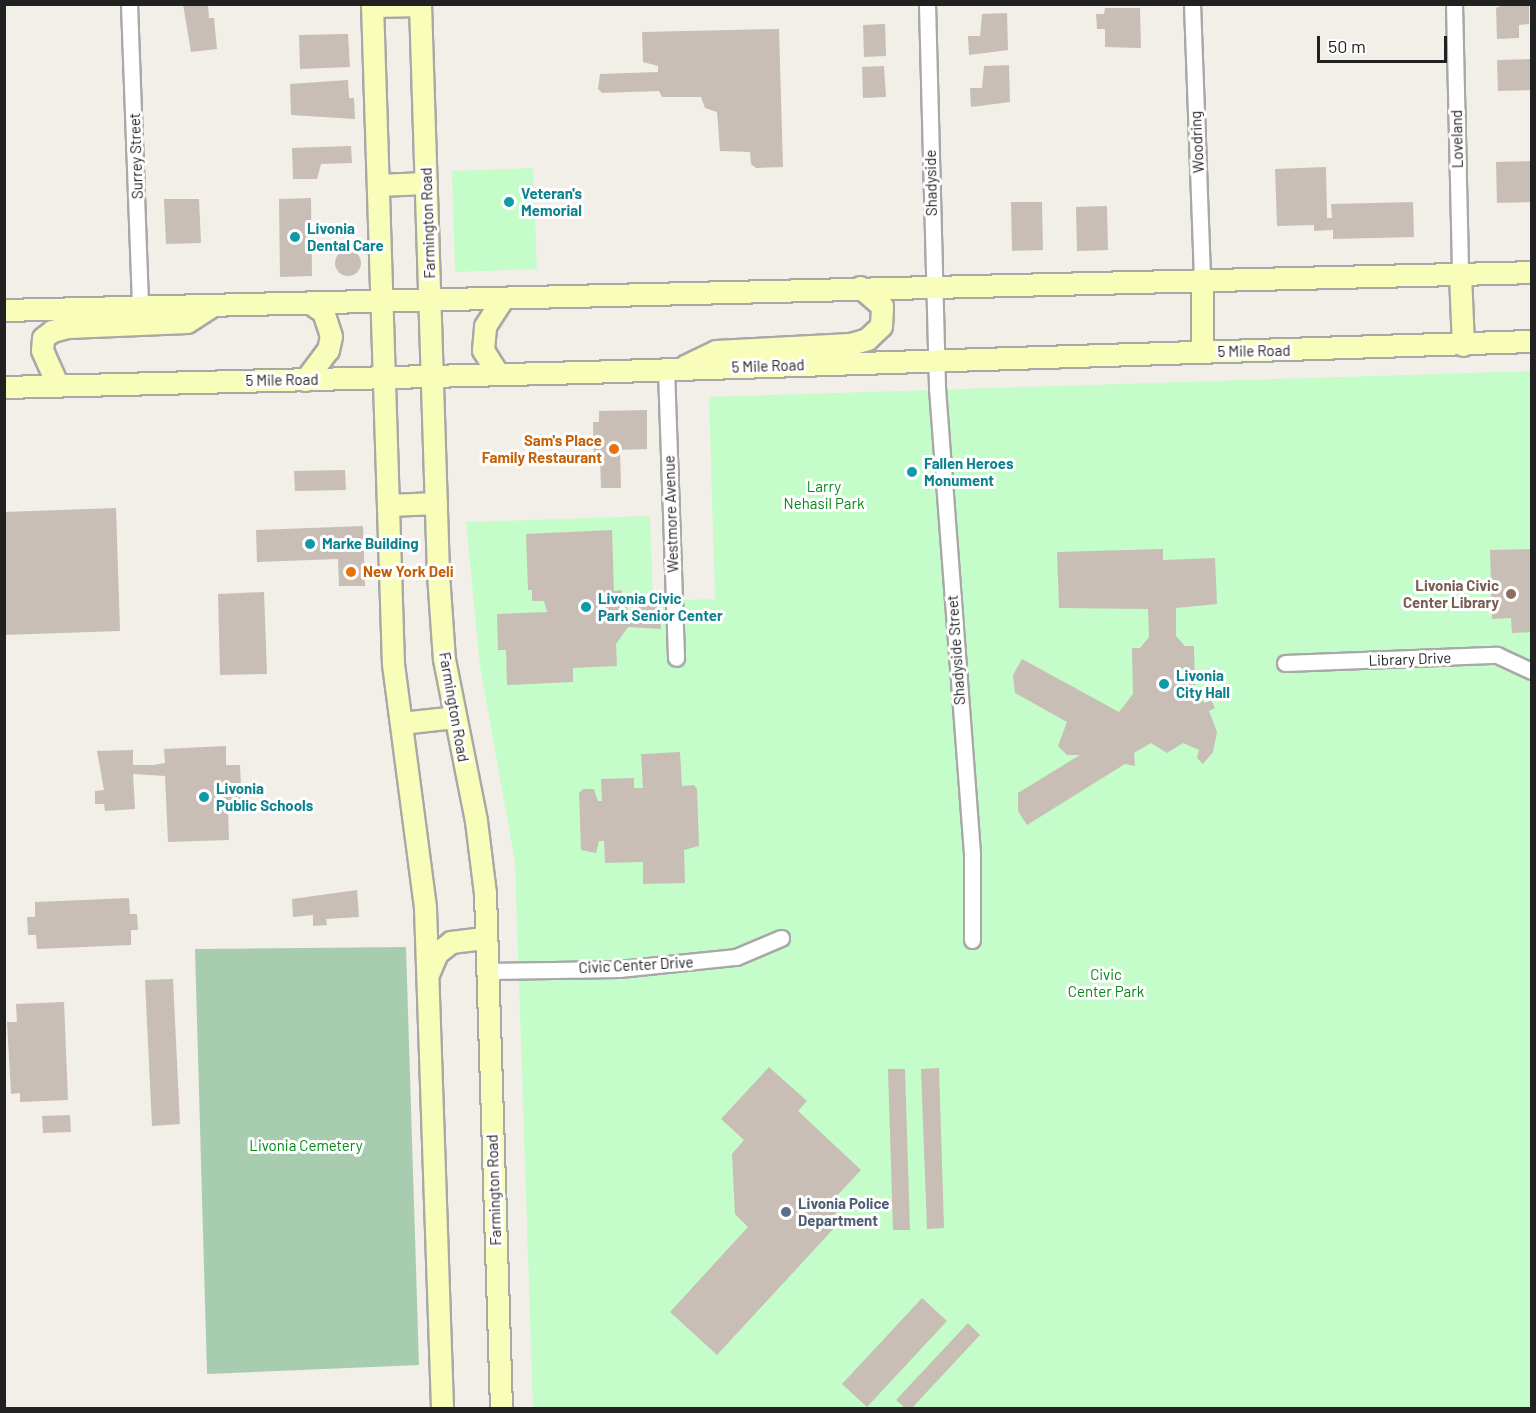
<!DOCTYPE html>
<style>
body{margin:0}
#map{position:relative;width:1536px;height:1413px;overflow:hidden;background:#f2efe8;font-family:Barlow,sans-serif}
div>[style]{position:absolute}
.cemetery>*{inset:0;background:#a7cdae}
.park>*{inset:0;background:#c4fdca}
.building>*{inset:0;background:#c8beb6}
.round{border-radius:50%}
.roads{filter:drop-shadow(2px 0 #a8a8a8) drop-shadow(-2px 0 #a8a8a8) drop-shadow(0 2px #a8a8a8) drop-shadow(0 -2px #a8a8a8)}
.street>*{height:15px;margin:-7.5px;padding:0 7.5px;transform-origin:7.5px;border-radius:7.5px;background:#fff}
.secondary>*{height:21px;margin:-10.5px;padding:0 10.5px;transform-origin:10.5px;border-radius:10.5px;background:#f8feba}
.dots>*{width:16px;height:16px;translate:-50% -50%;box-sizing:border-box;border:3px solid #fff;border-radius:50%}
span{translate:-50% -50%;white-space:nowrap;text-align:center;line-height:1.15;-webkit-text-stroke:6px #fff;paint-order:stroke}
.street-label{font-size:15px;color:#212121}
.culture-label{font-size:15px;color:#0d838f;font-weight:700}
.left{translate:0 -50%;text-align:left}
.food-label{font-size:15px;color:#c56008;font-weight:700}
.right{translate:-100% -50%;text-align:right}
.park-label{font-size:15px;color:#048a14}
.education-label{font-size:15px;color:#785e54;font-weight:700}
.service-label{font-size:15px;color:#4e5e75;font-weight:700}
.frame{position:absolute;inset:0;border:6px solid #212121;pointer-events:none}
.scale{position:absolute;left:1317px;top:36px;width:130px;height:27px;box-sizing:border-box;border:3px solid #212121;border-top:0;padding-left:8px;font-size:18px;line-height:21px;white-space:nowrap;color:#212121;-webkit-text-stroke:4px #fff;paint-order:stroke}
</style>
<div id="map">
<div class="cemetery">
<i style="clip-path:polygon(406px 947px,419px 1365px,207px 1374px,195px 949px)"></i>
</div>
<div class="park">
<i style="clip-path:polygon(533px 168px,537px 269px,455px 272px,452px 171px)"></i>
<i style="clip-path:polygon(1531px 371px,1531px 1408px,533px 1408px,515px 862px,480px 666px,466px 522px,650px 516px,653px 601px,715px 599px,709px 397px)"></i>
</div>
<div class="building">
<i style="clip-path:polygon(183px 4px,208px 4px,209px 18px,214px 18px,217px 49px,191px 52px)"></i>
<i style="clip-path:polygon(1506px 4px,1529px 4px,1529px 24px,1519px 25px,1519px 38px,1497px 39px,1496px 8px)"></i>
<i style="clip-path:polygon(1105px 8px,1140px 8px,1141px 48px,1105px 47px,1105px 29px,1097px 29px,1096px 14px,1104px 14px)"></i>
<i style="clip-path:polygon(1007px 13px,1008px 50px,969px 55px,968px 36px,980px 36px,982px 14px)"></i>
<i style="clip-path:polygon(885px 24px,886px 56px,864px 57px,863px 25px)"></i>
<i style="clip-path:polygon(779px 29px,783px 167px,756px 168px,751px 164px,750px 152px,720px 151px,717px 112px,705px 108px,701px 97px,662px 97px,659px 91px,602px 93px,598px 89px,600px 74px,658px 72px,658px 66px,643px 62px,642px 32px)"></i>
<i style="clip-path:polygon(348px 34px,350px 67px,300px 69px,299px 35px)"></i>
<i style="clip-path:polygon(1531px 59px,1532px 90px,1498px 91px,1497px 60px)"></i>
<i style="clip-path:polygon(1009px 65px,1010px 102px,971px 107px,970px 88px,982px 88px,984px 66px)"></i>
<i style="clip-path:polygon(884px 66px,886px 97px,863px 98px,862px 67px)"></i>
<i style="clip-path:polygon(348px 80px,349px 98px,354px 98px,355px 119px,291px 115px,290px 84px)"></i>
<i style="clip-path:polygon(351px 146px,352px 163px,321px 164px,317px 179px,293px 179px,292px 148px)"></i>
<i style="clip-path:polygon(1532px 161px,1532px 202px,1497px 203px,1496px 162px)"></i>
<i style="clip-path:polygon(1326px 167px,1327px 218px,1332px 218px,1331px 204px,1413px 202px,1414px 237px,1333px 239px,1333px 230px,1314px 231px,1314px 225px,1277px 226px,1275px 169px)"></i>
<i style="clip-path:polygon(311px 198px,312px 276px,280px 277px,279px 199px)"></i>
<i style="clip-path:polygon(164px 199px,199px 199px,201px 243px,166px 244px)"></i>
<i style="clip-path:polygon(1011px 202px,1042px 202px,1043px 250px,1012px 251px)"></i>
<i style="clip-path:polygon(1107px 206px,1108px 250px,1077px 251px,1076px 207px)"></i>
<i class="round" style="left:335px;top:250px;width:26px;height:26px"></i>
<i style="clip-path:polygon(647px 410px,647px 449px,620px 450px,621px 488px,601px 488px,600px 459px,594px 459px,593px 422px,599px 422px,599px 411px)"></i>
<i style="clip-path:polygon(345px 470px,346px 490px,295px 491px,294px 471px)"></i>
<i style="clip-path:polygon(116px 508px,120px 631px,4px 635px,4px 512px)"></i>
<i style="clip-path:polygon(363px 526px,365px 586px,339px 586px,338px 559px,257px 562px,256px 530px)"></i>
<i style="clip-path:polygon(612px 530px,614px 591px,621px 590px,628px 611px,644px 604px,660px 604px,661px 629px,628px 627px,616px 644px,617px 666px,573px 668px,573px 682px,507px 685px,506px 650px,498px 650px,497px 614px,547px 612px,544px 601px,532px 601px,532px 590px,528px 590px,526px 534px)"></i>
<i style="clip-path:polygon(1163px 549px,1163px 560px,1215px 558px,1217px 604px,1176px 608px,1176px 636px,1185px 646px,1194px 646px,1195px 693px,1205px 703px,1211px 700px,1215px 708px,1209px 711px,1217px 732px,1213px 752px,1203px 764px,1197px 758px,1199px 750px,1183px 743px,1167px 753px,1151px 743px,1134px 753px,1135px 766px,1125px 764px,1027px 825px,1018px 811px,1018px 793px,1080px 755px,1067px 755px,1058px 746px,1067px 722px,1015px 693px,1013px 675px,1022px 659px,1119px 712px,1133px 694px,1132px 648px,1140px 648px,1149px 637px,1148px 609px,1059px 608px,1057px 552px)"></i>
<i style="clip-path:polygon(1532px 549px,1532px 632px,1512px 633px,1511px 618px,1492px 619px,1490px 550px)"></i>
<i style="clip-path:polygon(264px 592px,267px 674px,220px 675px,218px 594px)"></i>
<i style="clip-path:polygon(226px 746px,226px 765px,240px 765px,242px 806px,228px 806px,229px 840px,168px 842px,165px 776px,133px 774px,135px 809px,105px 811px,104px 804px,95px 804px,95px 791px,104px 790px,97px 751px,133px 750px,133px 765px,153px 765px,165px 763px,164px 749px)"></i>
<i style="clip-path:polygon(680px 752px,682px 786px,694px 785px,697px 789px,699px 846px,684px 850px,685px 883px,643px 884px,643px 862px,605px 863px,604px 841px,599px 841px,596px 853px,581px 850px,579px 793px,583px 789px,594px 789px,598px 801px,602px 801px,601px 779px,634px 778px,634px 788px,643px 788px,641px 754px)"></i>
<i style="clip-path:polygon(357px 890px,359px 917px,326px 919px,327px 925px,313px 926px,313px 915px,293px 917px,292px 899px)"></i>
<i style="clip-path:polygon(129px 898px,130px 914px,137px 914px,138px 930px,131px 930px,131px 945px,37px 949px,36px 935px,28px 935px,27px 917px,35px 917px,35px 902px)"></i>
<i style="clip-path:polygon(173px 979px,180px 1124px,152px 1126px,145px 980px)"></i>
<i style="clip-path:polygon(64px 1002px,68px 1100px,20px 1102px,20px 1093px,11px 1094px,7px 1022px,17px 1022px,16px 1004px)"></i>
<i style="clip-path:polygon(769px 1067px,807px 1101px,798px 1111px,861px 1170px,832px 1201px,840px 1209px,830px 1219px,837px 1225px,717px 1355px,670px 1312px,748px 1227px,735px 1214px,732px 1154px,744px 1140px,721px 1119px)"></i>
<i style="clip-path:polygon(939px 1068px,944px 1228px,927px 1229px,921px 1069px)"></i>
<i style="clip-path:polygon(888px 1069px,905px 1069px,910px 1230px,893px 1230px)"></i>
<i style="clip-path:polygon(70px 1115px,71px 1132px,43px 1133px,42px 1116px)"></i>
<i style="clip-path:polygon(922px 1298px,947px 1321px,867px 1407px,842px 1384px)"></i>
<i style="clip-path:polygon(968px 1323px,980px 1335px,912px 1408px,905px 1408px,896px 1400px)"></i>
</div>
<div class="roads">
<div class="street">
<i style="left:129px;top:4px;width:303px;rotate:87.9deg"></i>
<i style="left:927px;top:4px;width:384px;rotate:88.5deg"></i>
<i style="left:937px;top:388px;width:467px;rotate:85.7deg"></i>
<i style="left:972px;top:854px;width:86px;rotate:90deg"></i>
<i style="left:1192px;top:4px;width:276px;rotate:87.9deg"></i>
<i style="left:1454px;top:4px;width:270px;rotate:88.7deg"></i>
<i style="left:666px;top:370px;width:288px;rotate:88deg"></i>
<i style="left:1285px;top:663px;width:212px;rotate:-2.2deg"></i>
<i style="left:1497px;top:655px;width:38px;rotate:25deg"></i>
<i style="left:487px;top:971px;width:132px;rotate:-0.9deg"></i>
<i style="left:619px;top:969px;width:118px;rotate:-5.9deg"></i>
<i style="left:736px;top:957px;width:49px;rotate:-22.9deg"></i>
</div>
<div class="secondary">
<i style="left:372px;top:4px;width:660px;rotate:88.18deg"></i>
<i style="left:393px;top:664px;width:246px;rotate:82.5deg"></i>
<i style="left:425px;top:908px;width:500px;rotate:88.05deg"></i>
<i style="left:420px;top:4px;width:570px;rotate:88.19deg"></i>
<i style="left:438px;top:574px;width:85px;rotate:86deg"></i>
<i style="left:444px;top:659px;width:165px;rotate:78.8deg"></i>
<i style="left:476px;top:821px;width:73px;rotate:82.9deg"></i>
<i style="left:485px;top:893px;width:515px;rotate:88.22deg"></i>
<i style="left:372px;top:6px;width:48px;rotate:-1.2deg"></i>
<i style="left:378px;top:185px;width:48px;rotate:-2.4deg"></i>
<i style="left:1460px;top:274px;width:71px;rotate:87.6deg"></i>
<i style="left:4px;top:310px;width:1528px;rotate:-1.42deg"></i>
<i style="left:1202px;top:352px;width:72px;rotate:-90deg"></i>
<i style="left:685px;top:366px;width:34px;rotate:-26deg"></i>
<i style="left:716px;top:351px;width:134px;rotate:-3deg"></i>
<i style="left:850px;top:344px;width:18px;rotate:-16deg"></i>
<i style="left:867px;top:339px;width:19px;rotate:-43deg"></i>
<i style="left:881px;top:326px;width:20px;rotate:-87deg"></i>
<i style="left:882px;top:306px;width:29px;rotate:-139deg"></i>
<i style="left:498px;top:374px;width:28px;rotate:-122deg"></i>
<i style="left:483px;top:350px;width:24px;rotate:-85deg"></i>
<i style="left:485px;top:326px;width:33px;rotate:-57deg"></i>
<i style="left:305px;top:380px;width:38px;rotate:-53deg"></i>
<i style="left:328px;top:350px;width:14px;rotate:-78deg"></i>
<i style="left:331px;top:336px;width:25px;rotate:-108deg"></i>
<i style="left:323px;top:312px;width:16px;rotate:-145deg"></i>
<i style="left:58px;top:386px;width:39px;rotate:-114deg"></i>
<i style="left:42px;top:350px;width:12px;rotate:-85deg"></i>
<i style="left:43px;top:338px;width:11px;rotate:-38deg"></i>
<i style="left:52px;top:331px;width:16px;rotate:-14deg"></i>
<i style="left:68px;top:327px;width:119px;rotate:-2.4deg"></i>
<i style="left:187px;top:322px;width:30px;rotate:-33deg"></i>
<i style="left:4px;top:387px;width:582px;rotate:-1.48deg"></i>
<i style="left:586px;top:372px;width:947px;rotate:-1.88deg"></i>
<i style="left:389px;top:505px;width:47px;rotate:-2.4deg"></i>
<i style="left:401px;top:723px;width:54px;rotate:-6.3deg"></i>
<i style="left:429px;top:972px;width:21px;rotate:-67deg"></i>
<i style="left:437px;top:953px;width:18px;rotate:-38deg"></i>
<i style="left:451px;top:942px;width:35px;rotate:-7deg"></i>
</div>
</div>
<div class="dots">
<i style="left:509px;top:202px;background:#0f9aa8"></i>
<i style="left:295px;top:237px;background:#0f9aa8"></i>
<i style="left:614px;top:449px;background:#e8710a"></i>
<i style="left:912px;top:472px;background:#0f9aa8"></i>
<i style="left:310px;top:544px;background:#0f9aa8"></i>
<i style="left:351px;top:572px;background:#e8710a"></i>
<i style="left:1511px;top:594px;background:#8d6e63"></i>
<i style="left:586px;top:607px;background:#0f9aa8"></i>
<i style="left:1164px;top:684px;background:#0f9aa8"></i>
<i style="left:204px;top:797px;background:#0f9aa8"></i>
<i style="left:786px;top:1212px;background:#5c6f8a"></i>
</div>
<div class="street-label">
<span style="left:1457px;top:139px;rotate:-91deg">Loveland</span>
<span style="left:1197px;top:142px;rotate:-93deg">Woodring</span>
<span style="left:136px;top:156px;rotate:-92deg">Surrey Street</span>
<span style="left:931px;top:183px;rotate:-91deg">Shadyside</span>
<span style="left:428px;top:223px;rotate:-92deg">Farmington Road</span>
<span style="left:1254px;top:351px;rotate:-1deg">5 Mile Road</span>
<span style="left:768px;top:366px;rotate:-2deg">5 Mile Road</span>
<span style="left:282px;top:380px;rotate:-1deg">5 Mile Road</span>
<span style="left:671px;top:514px;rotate:-92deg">Westmore Avenue</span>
<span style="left:956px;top:650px;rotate:-94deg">Shadyside Street</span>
<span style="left:1410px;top:659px;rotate:-2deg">Library Drive</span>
<span style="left:454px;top:707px;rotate:80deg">Farmington Road</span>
<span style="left:636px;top:965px;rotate:-3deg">Civic Center Drive</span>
<span style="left:494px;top:1190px;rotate:-92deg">Farmington Road</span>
</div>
<div class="culture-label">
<span class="left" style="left:521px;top:202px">Veteran's<br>Memorial</span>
<span class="left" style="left:307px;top:237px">Livonia<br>Dental Care</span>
<span class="left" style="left:924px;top:472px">Fallen Heroes<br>Monument</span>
<span class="left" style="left:322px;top:544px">Marke Building</span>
<span class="left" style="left:598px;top:607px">Livonia Civic<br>Park Senior Center</span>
<span class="left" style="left:1176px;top:684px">Livonia<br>City Hall</span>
<span class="left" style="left:216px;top:797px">Livonia<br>Public Schools</span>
</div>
<div class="food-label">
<span class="right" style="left:602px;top:449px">Sam's Place<br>Family Restaurant</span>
<span class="left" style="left:363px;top:572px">New York Deli</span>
</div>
<div class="park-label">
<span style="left:824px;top:495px">Larry<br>Nehasil Park</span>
<span style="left:1106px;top:983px">Civic<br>Center Park</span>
<span style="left:306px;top:1146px">Livonia Cemetery</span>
</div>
<div class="education-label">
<span class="right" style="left:1499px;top:594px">Livonia Civic<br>Center Library</span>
</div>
<div class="service-label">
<span class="left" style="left:798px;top:1212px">Livonia Police<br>Department</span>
</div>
<div class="frame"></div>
<div class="scale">50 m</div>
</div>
